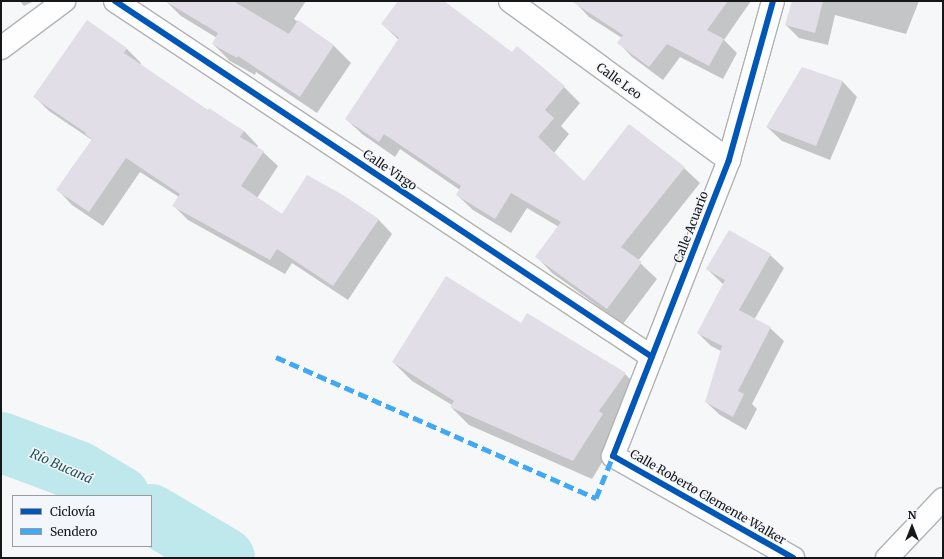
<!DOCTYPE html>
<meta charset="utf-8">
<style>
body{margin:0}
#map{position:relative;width:944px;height:559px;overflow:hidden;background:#f5f7f9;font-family:Merriweather,serif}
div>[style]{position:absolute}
.shadow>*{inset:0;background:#0003}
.river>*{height:60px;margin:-30px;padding:0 30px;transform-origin:30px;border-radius:30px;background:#bee8eb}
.building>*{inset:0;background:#e2dee7}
.roads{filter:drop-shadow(1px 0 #b0b2b3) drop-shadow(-1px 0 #b0b2b3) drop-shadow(0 1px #b0b2b3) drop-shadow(0 -1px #b0b2b3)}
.minor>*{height:22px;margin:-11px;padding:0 11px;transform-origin:11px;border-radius:11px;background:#fefefe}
.quiet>*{height:5px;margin-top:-2.5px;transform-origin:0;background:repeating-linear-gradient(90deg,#3fa9f5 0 10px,transparent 0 15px)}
.cycleway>*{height:6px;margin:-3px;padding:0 3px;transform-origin:3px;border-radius:3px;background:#0057b8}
span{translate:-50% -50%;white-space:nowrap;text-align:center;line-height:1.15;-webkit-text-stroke:3px #f3f6fb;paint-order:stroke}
.street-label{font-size:12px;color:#151718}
.water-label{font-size:13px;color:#1e5155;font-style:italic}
.frame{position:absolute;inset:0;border:2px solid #151718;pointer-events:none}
.legend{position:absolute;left:12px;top:495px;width:140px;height:52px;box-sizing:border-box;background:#f3f6fb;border:1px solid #9a9da0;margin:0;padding:5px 7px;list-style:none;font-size:12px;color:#151718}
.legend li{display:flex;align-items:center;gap:8px;height:20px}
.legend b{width:20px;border:1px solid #9a9da0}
.north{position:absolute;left:892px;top:507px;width:40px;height:40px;-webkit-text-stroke:3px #f3f6fb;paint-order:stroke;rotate:0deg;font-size:11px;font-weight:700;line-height:16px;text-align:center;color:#151718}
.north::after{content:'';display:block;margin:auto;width:14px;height:18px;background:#151718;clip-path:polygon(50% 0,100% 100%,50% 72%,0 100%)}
</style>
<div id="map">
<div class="shadow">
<i style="clip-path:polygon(20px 1px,34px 1px,24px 6px)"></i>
<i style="clip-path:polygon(166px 1px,306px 1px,294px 19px,334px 46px,351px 63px,317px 113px,256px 72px,255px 75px,230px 61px,213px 44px,217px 38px,181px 16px)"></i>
<i style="clip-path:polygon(399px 1px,443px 1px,512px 53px,517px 47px,564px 87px,580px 103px,561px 126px,569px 134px,554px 153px,584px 183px,684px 168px,700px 183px,638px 261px,657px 279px,623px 324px,552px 273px,537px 257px,559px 227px,527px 208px,511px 233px,473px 210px,457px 195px,460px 190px,400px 149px,395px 157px,362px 134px,346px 119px,399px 40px,382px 24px)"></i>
<i style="clip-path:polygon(577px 1px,751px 1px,724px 40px,737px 53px,723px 79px,680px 57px,663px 80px,632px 57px,619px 43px,622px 38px,589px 17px,576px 3px)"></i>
<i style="clip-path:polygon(793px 1px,919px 1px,906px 34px,835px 15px,828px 45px,799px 38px,786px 25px)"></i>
<i style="clip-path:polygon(87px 22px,127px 49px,141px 63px,140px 65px,209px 111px,244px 131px,258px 146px,257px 148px,263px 152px,278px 166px,257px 198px,282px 215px,378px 219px,392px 234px,348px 300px,292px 263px,285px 274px,188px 220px,174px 206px,179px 197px,140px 172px,103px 226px,72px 205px,58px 190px,92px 140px,49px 111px,35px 97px)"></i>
<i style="clip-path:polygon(802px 68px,843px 82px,857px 97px,830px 160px,782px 141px,767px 127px)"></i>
<i style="clip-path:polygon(770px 255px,784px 268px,754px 320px,770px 328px,784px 341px,752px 404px,757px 409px,746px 430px,720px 415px,706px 402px,721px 351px,711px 346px,698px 333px,724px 285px,707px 269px)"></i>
<i style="clip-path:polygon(527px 314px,625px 374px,644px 393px,592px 479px,469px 425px,451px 407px,452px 405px,412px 381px,393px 362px,521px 324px)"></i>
</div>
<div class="river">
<i style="left:1px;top:442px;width:82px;rotate:20.6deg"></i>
<i style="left:78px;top:471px;width:49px;rotate:30.8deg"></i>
<i style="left:151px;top:514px;width:86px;rotate:30.7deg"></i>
</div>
<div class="building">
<i style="clip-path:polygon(165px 1px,233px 1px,289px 34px,298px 20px,334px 45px,300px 97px,238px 56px,237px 58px,212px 44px,218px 33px)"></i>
<i style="clip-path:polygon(398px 1px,444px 1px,512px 52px,517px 46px,565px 86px,545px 110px,554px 118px,538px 137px,584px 181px,629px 124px,685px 167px,621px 247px,642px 262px,607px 309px,535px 257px,561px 222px,511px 193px,495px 219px,456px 195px,461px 186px,384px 134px,379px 142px,345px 119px,399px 38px,381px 24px)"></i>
<i style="clip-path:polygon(571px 1px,728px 1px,707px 30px,724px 39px,709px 66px,667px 44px,649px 67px,617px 43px,623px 35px)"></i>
<i style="clip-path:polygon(792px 1px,823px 1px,815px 33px,785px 25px)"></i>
<i style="clip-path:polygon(87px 20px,127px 48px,124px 53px,208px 110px,209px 108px,244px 131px,240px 137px,264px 151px,241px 186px,282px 214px,307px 175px,343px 195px,379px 219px,333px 286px,277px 249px,270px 260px,172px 206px,180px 194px,126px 158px,89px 212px,56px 190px,92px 139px,85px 134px,86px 133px,33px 97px)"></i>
<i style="clip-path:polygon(802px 67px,843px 81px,816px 146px,766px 127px)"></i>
<i style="clip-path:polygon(729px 230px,771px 254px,739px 310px,771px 327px,738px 391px,744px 394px,733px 417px,705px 402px,722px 346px,697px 333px,725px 280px,706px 269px)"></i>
<i style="clip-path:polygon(446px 276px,521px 323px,527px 313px,626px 373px,599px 411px,603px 414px,573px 461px,450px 407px,454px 401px,392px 362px)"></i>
</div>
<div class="roads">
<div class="minor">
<i style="left:115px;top:1px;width:644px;rotate:33.54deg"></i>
<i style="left:510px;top:1px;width:271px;rotate:36deg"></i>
<i style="left:773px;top:1px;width:165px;rotate:105.5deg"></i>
<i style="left:729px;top:160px;width:318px;rotate:111.4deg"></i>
<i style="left:613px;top:456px;width:207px;rotate:29.5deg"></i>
<i style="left:1px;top:48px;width:79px;rotate:-36.7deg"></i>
<i style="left:887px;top:558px;width:81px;rotate:-46.5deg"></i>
</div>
</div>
<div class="quiet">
<i style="left:276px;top:357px;width:350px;rotate:23.8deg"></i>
<i style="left:596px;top:498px;width:45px;rotate:-68deg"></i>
</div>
<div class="cycleway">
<i style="left:115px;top:1px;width:644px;rotate:33.54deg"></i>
<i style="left:773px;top:1px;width:165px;rotate:105.5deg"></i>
<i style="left:729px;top:160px;width:318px;rotate:111.4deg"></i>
<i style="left:613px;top:456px;width:207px;rotate:29.5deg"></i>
</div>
<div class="street-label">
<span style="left:619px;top:81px;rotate:36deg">Calle Leo</span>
<span style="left:390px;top:170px;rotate:34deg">Calle Virgo</span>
<span style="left:691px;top:227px;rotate:-69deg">Calle Acuario</span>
<span style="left:708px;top:497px;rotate:30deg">Calle Roberto Clemente Walker</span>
</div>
<div class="water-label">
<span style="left:61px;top:467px;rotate:24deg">Río Bucaná</span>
</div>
<div class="frame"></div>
<ul class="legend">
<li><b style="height:5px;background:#0057b8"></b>Ciclovía</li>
<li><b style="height:5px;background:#3fa9f5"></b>Sendero</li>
</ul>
<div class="north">N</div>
</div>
